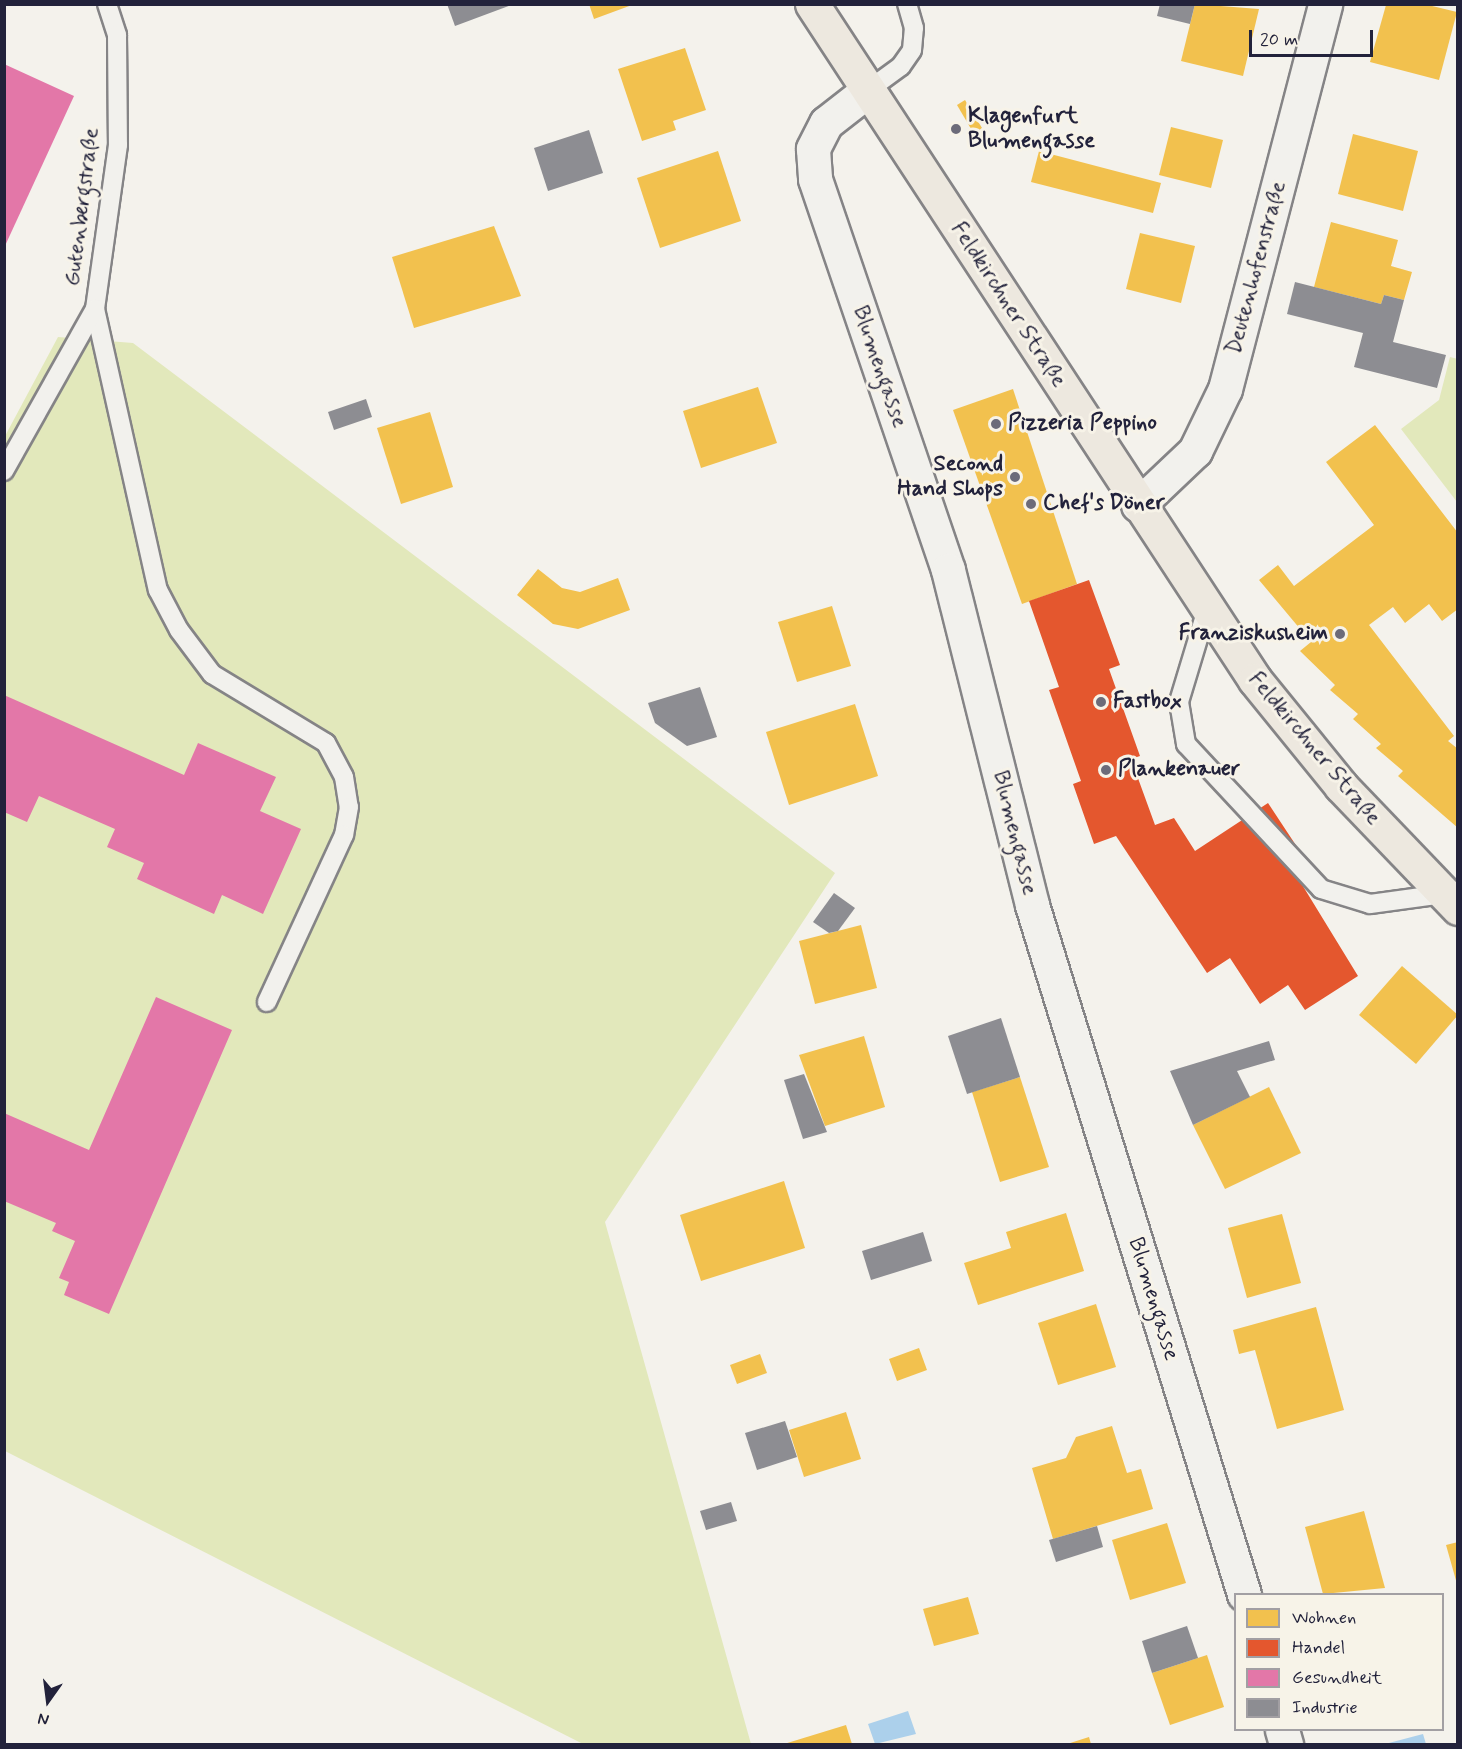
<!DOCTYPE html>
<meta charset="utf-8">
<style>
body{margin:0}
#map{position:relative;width:1462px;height:1749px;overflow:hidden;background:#f4f2ec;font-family:Mynerve,sans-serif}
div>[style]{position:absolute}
.green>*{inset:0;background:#e2e8bb}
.water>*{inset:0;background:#acd0eb}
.homes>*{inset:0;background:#f2c14e}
.shops>*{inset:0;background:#e4572e}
.health>*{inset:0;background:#e377a8}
.industry>*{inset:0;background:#8d8d92}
.roads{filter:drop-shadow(2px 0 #858486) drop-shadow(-2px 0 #858486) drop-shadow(0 2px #858486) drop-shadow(0 -2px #858486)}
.lane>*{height:18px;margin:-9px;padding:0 9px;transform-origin:9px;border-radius:9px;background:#f2f1ed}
.street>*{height:33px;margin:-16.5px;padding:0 16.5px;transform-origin:16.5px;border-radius:16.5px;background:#f2f1ed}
.primary>*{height:33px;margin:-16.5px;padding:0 16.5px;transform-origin:16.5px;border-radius:16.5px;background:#ede8df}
.dots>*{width:16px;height:16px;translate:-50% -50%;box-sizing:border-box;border:3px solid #f7f3e8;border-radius:50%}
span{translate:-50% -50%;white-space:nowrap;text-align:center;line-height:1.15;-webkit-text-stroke:6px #f7f3e8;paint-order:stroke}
.poi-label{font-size:22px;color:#22223b;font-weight:700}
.left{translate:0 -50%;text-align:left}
.right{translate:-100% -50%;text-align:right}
.street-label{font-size:22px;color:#22223b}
.frame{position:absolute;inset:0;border:6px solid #22223b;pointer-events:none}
.legend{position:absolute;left:1234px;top:1593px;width:210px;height:138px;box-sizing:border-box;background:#f7f3e8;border:2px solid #a29fa3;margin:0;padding:8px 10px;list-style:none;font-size:18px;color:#22223b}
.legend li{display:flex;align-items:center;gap:12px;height:30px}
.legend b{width:30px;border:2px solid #a29fa3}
.north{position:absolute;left:18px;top:1671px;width:60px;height:60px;-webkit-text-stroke:4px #f7f3e8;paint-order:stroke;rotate:194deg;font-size:16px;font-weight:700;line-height:24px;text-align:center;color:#22223b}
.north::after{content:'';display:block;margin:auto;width:21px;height:27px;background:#22223b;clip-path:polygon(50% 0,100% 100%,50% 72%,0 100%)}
.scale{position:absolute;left:1249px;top:30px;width:124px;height:27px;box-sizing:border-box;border:3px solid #22223b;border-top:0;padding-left:8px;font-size:18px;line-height:21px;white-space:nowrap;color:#22223b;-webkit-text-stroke:4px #f7f3e8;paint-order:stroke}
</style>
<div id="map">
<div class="green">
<i style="clip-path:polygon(58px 337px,133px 343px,835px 873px,605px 1222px,751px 1744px,583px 1744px,5px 1451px,4px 438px)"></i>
<i style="clip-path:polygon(1450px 357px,1458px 359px,1457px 502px,1401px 429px,1439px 400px)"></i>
</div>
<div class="water">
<i style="clip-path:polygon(908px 1711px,916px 1734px,875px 1744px,868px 1724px)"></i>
<i style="clip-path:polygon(1423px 1734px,1426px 1744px,1385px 1744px)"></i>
</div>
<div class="homes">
<i style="clip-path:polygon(589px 4px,632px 4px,632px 5px,594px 19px)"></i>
<i style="clip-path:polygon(1195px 4px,1259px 9px,1243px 76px,1181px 61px)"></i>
<i style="clip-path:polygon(1386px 5px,1428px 5px,1457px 12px,1439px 80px,1370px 62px)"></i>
<i style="clip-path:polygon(685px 48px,706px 110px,673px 121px,676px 130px,642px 141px,618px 69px)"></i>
<i style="clip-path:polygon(965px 100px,982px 128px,974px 134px,957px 105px)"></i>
<i style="clip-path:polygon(1171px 127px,1223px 140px,1211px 188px,1159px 175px)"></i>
<i style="clip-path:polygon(1353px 134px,1418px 151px,1403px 211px,1338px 194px)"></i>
<i style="clip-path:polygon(718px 151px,741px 221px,660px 248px,637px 178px)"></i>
<i style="clip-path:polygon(1039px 151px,1161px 183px,1153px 213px,1031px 182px)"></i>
<i style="clip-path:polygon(1331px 222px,1398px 240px,1391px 266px,1412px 272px,1404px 300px,1384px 295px,1381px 304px,1314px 287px)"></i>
<i style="clip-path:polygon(494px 226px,521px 296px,414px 328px,392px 257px)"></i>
<i style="clip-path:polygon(1140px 233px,1195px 246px,1181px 303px,1126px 289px)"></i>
<i style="clip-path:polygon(758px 387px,777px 443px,701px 468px,683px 411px)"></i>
<i style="clip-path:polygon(1013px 389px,1077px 584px,1022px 604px,953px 410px)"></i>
<i style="clip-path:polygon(430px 412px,453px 487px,401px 504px,377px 428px)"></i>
<i style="clip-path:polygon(1375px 425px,1458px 533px,1458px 609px,1442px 621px,1429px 604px,1405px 623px,1393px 607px,1369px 625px,1454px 736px,1448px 741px,1458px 749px,1458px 828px,1398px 776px,1403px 771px,1376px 748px,1381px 744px,1353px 719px,1358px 714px,1330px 690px,1335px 685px,1300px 651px,1311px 642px,1259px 580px,1278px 565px,1294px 586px,1374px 525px,1326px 462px)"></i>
<i style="clip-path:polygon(538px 569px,562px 588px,580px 592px,618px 578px,630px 610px,578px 629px,553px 624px,517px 595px)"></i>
<i style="clip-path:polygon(832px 606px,851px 666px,797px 682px,778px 622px)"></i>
<i style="clip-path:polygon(855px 704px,878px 776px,789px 805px,766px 732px)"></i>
<i style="clip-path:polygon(861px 925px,877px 988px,815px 1004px,799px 941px)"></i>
<i style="clip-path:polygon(1402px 966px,1458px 1015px,1416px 1064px,1359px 1015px)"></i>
<i style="clip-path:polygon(864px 1036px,885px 1107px,825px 1126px,799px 1055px)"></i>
<i style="clip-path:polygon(1020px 1077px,1049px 1167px,1000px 1182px,972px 1092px)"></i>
<i style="clip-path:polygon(1269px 1087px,1301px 1153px,1225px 1189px,1193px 1125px)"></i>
<i style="clip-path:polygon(784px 1181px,805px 1248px,701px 1281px,680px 1215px)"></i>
<i style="clip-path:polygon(1066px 1213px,1084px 1271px,978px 1305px,964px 1263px,1011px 1248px,1006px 1232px)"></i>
<i style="clip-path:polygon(1282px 1214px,1301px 1283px,1247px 1298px,1228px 1228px)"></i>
<i style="clip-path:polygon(1096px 1304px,1116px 1367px,1058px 1385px,1038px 1323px)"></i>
<i style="clip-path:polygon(1316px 1307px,1344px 1410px,1277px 1429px,1255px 1350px,1239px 1354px,1233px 1330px)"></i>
<i style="clip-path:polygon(919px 1348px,927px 1370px,897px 1381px,889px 1359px)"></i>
<i style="clip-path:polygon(760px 1354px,767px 1373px,737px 1384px,730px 1365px)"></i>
<i style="clip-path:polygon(846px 1412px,861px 1459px,804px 1477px,789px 1430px)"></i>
<i style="clip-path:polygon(1112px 1426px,1127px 1473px,1141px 1469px,1153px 1509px,1053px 1539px,1032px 1468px,1066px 1458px,1076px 1437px)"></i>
<i style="clip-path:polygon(1364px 1511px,1385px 1588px,1323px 1594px,1305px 1527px)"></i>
<i style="clip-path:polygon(1167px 1523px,1186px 1583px,1130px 1600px,1112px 1540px)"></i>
<i style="clip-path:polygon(1458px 1542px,1458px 1584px,1457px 1584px,1446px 1545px)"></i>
<i style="clip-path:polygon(968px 1597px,979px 1634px,934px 1646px,923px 1609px)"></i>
<i style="clip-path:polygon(1207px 1655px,1224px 1707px,1170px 1725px,1152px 1673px)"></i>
<i style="clip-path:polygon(846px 1725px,852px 1744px,784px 1744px)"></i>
<i style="clip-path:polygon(1089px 1737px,1091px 1744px,1067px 1744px)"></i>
</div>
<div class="shops">
<i style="clip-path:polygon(1089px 580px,1120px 665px,1109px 669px,1140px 756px,1131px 759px,1155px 825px,1174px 818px,1195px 851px,1268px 803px,1303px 856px,1290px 865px,1358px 976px,1305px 1010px,1288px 985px,1260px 1004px,1230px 958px,1207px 973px,1116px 836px,1094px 844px,1073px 784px,1081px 781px,1049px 690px,1059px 687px,1029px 601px)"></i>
</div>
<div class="health">
<i style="clip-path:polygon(4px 64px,74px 96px,4px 248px)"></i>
<i style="clip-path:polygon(4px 695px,184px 775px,198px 743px,276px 777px,260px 811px,301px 829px,263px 914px,222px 895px,214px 914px,137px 879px,144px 863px,107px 847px,115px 829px,39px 796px,27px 822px,4px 812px)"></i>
<i style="clip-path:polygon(156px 997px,232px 1030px,109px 1314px,64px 1295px,69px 1282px,59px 1278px,75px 1241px,52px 1231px,56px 1223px,4px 1201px,4px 1113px,89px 1150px)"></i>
</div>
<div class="industry">
<i style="clip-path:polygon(447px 4px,511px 4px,511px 5px,455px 26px)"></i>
<i style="clip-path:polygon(1160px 4px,1195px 4px,1190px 24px,1157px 16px)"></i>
<i style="clip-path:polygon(589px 130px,603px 173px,548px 191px,534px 148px)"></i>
<i style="clip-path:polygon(1295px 282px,1381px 304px,1384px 295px,1404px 300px,1393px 342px,1446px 355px,1437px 388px,1354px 367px,1363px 333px,1287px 314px)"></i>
<i style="clip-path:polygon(366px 399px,372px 417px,334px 430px,328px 412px)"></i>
<i style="clip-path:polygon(700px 687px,717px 737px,687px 746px,655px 723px,648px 703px)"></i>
<i style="clip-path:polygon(834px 893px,855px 908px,838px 931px,829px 933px,813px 922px)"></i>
<i style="clip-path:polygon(1001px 1018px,1020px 1077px,967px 1094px,948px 1036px)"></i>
<i style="clip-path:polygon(1269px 1041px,1275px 1060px,1237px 1071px,1250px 1097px,1193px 1125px,1170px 1071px)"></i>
<i style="clip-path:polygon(804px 1074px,827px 1132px,803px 1139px,784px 1080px)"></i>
<i style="clip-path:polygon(923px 1232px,932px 1261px,871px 1280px,862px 1251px)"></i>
<i style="clip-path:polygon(785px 1421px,797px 1457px,757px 1470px,745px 1433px)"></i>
<i style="clip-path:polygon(731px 1502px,737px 1521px,706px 1530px,700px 1511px)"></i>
<i style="clip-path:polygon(1097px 1526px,1103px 1547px,1056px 1562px,1049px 1540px)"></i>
<i style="clip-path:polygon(1187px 1626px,1198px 1658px,1152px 1673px,1142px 1641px)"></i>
</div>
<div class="roads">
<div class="lane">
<i style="left:107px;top:4px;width:33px;rotate:72deg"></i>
<i style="left:117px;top:35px;width:110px;rotate:89.5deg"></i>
<i style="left:118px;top:145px;width:166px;rotate:98deg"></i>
<i style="left:95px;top:309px;width:288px;rotate:77.4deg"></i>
<i style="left:158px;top:590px;width:45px;rotate:62.3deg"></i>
<i style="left:179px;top:630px;width:55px;rotate:53.1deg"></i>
<i style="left:212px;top:674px;width:133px;rotate:31.2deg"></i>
<i style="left:326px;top:743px;width:38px;rotate:62deg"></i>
<i style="left:344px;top:777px;width:30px;rotate:81deg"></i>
<i style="left:349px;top:807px;width:28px;rotate:100deg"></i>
<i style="left:344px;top:835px;width:184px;rotate:114.8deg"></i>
<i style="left:867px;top:91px;width:42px;rotate:-36.3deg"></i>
<i style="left:901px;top:66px;width:19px;rotate:-55deg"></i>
<i style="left:912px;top:50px;width:22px;rotate:-85deg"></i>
<i style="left:914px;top:28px;width:25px;rotate:-106deg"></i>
<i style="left:4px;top:471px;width:186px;rotate:-60.7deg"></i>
<i style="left:1207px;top:609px;width:97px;rotate:106.8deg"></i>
<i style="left:1179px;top:702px;width:43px;rotate:80.5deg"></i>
<i style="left:1186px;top:744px;width:198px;rotate:47deg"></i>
<i style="left:1321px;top:889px;width:51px;rotate:17deg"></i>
<i style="left:1370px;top:904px;width:74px;rotate:-7.8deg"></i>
</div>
<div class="street">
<i style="left:867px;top:91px;width:52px;rotate:142deg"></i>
<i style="left:826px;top:123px;width:29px;rotate:117deg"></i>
<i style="left:813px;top:149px;width:30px;rotate:86deg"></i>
<i style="left:815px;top:179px;width:413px;rotate:71.2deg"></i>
<i style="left:948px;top:570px;width:345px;rotate:75.9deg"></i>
<i style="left:1032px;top:905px;width:721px;rotate:72.9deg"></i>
<i style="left:1138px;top:505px;width:79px;rotate:-43.5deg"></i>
<i style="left:1195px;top:451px;width:69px;rotate:-64.2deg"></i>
<i style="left:1225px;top:389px;width:398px;rotate:-75.4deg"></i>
<i style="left:1282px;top:1730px;width:15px;rotate:74deg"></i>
</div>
<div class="primary">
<i style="left:812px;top:4px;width:808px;rotate:56.76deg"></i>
<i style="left:1255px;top:680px;width:136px;rotate:50.9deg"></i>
<i style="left:1341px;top:786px;width:169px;rotate:46.2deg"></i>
</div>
</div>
<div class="dots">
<i style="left:956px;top:129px;background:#6c6b79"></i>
<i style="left:996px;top:424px;background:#6c6b79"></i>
<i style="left:1015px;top:477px;background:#6c6b79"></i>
<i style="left:1031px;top:504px;background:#6c6b79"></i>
<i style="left:1340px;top:634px;background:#6c6b79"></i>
<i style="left:1101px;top:702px;background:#6c6b79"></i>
<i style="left:1106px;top:770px;background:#6c6b79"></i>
</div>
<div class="poi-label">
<span class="left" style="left:968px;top:129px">Klagenfurt<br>Blumengasse</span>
<span class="left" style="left:1008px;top:424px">Pizzeria Peppino</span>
<span class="right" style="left:1003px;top:477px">Second<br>Hand Shops</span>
<span class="left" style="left:1043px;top:504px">Chef's Döner</span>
<span class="right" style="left:1328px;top:634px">Franziskusheim</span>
<span class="left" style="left:1113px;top:702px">Fastbox</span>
<span class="left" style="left:1118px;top:770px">Plankenauer</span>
</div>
<div class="street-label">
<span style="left:83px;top:207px;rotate:-83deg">Gutenbergstraße</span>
<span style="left:1257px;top:268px;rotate:-75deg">Deutenhofenstraße</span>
<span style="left:1008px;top:305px;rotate:57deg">Feldkirchner Straße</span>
<span style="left:879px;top:367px;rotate:71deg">Blumengasse</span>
<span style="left:1314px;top:749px;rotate:50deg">Feldkirchner Straße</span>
<span style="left:1014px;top:833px;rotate:76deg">Blumengasse</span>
<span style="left:1153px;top:1299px;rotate:73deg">Blumengasse</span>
</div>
<div class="frame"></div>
<ul class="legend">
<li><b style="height:16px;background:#f2c14e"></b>Wohnen</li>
<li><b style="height:16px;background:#e4572e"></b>Handel</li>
<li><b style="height:16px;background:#e377a8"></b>Gesundheit</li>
<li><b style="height:16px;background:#8d8d92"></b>Industrie</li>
</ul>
<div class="north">N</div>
<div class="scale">20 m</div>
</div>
